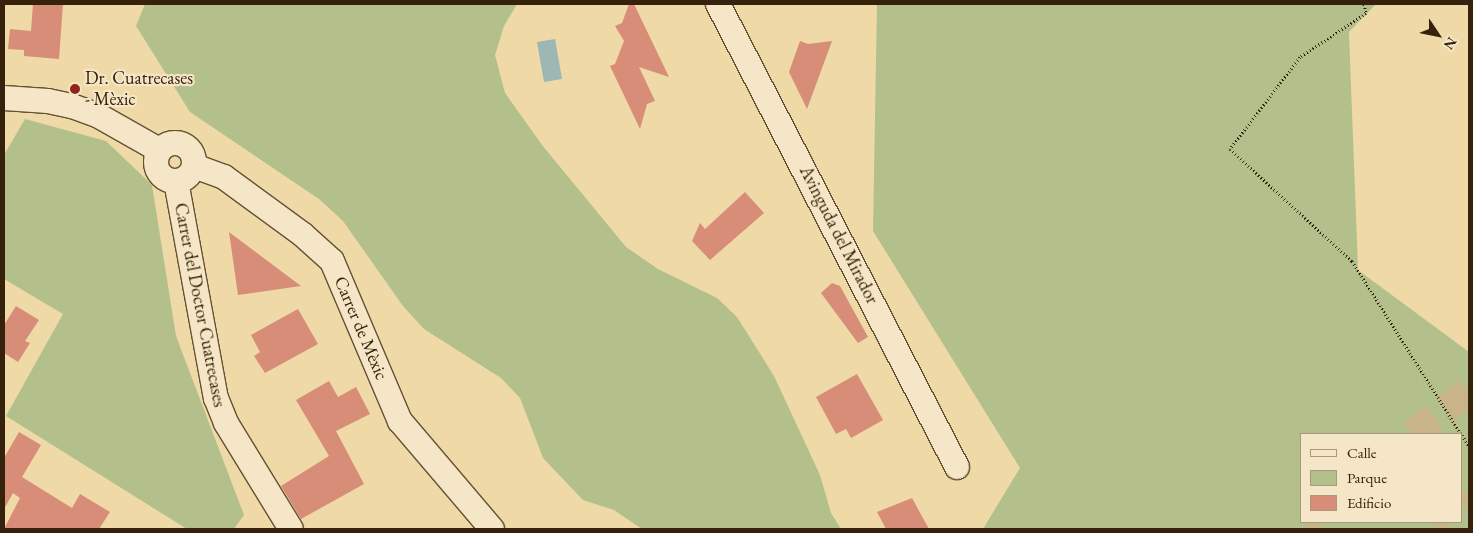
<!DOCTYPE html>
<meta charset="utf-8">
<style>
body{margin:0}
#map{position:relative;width:1473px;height:533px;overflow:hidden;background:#eed9a7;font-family:"EB Garamond",serif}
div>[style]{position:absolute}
.green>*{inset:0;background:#b3c08c}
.water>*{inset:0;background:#9fb7b4}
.building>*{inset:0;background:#d78d78}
.highway-tunnel>*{height:28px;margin-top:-14px;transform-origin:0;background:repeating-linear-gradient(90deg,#c9b488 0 28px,transparent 0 42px)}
.path>*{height:3px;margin-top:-1.5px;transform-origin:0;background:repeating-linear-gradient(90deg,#36220c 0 1px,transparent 0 3.5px)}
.roads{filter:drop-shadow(1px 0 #645033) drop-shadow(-1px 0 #645033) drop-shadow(0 1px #645033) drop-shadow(0 -1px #645033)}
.minor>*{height:24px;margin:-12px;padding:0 12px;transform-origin:12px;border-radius:12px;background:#f4e6c6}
.minor>.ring{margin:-12px;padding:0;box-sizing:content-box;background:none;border:24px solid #f4e6c6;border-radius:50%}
.dots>*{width:14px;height:14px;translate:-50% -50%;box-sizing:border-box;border:2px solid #f4e6c6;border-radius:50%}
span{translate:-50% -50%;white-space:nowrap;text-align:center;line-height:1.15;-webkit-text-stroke:4.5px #f4e6c6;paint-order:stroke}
.poi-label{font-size:18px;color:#36220c}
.left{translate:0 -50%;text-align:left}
.street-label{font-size:18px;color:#36220c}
.frame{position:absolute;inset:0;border:5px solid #36220c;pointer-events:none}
.legend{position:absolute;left:1300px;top:433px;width:162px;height:90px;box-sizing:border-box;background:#f4e6c6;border:1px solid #a8987c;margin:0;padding:6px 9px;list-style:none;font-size:15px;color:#36220c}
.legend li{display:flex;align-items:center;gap:10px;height:25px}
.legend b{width:25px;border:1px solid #a8987c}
.north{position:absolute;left:1413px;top:10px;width:50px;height:50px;-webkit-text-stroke:4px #f4e6c6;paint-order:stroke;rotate:124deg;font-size:14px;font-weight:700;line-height:20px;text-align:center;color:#36220c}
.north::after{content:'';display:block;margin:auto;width:18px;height:22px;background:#36220c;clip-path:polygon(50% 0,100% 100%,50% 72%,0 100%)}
</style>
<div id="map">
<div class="green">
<i style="clip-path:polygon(145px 4px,517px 4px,504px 26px,495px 55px,505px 93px,542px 145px,626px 247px,658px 269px,717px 298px,737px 317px,774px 376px,820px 475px,831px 513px,841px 529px,642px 529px,614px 510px,583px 500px,543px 458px,520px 398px,501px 378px,424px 329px,403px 306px,343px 221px,319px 199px,190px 112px,136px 26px)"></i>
<i style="clip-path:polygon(evenodd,877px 4px,1376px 4px,1349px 32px,1358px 270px,1469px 352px,1469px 529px,983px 529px,1020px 468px,873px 231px,877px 4px,1302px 434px,1462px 434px,1462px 522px,1302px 522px,1302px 434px)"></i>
<i style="clip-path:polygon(25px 119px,106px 141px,152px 185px,176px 336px,244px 515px,234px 529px,187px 529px,6px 416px,63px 314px,4px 279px,4px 155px)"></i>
</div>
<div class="water">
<i style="clip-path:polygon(555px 39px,562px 79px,544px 82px,537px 42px)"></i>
</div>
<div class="building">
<i style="clip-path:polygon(33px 4px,63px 4px,59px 59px,24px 56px,24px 50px,8px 49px,10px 29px,31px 31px)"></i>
<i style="clip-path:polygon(629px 4px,634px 4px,669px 77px,639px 67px,655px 101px,647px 104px,640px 129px,610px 66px,615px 64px,624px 41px,615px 26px,622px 23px)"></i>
<i style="clip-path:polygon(800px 41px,808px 44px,832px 41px,807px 109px,789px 72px)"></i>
<i style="clip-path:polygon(745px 192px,764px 213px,710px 260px,692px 241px,700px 223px,705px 229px)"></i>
<i style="clip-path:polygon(229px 232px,301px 286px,238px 295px)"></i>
<i style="clip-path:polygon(832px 283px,840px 286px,868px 337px,858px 343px,821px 293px)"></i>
<i style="clip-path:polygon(16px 306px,39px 320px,25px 341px,30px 343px,18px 362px,4px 353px,4px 325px)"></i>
<i style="clip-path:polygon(298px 309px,318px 344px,265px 373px,254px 356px,260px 352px,251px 335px)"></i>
<i style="clip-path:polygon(857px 374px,883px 420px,851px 438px,846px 429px,836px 434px,816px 397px)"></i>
<i style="clip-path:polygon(329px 381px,338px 397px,356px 387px,370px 414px,336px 431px,364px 484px,301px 519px,281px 486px,329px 456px,296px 400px)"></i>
<i style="clip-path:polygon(19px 432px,41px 445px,22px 477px,72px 508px,80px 494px,110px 512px,99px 529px,4px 529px,20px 498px,13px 493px,4px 509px,4px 458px)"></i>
<i style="clip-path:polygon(912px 498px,929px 529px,886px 529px,877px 512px)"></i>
</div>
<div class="highway-tunnel">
<i style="left:1412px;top:434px;width:71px;rotate:-37deg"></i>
<i style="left:1462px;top:504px;width:11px;rotate:-49deg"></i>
<i style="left:1310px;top:529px;width:10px;rotate:-45deg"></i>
<i style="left:1438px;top:529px;width:10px;rotate:-45deg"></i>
</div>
<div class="path">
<i style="left:1364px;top:4px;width:9px;rotate:77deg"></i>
<i style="left:1366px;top:13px;width:79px;rotate:146.3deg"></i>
<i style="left:1300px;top:57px;width:116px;rotate:127.3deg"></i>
<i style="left:1230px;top:149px;width:166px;rotate:42.6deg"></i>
<i style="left:1352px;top:261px;width:204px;rotate:57.8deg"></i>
<i style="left:1462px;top:435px;width:13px;rotate:58deg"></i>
</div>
<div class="roads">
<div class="minor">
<i style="left:718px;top:4px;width:521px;rotate:62.7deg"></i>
<i style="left:4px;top:98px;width:44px;rotate:3.9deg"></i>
<i style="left:48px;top:101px;width:25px;rotate:12deg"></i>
<i style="left:72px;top:106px;width:29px;rotate:20deg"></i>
<i style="left:99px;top:116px;width:69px;rotate:29.5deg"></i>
<i class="ring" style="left:156px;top:143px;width:14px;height:14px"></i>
<i style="left:194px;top:166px;width:32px;rotate:20deg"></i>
<i style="left:224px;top:177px;width:97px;rotate:36.2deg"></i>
<i style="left:302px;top:234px;width:40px;rotate:42deg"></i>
<i style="left:332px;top:261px;width:174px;rotate:67deg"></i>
<i style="left:400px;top:421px;width:142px;rotate:49.6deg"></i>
<i style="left:176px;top:181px;width:221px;rotate:79.6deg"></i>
<i style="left:216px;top:398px;width:27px;rotate:68deg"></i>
<i style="left:226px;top:423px;width:124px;rotate:58.5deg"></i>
</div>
</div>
<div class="dots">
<i style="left:75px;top:89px;background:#8f2418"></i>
</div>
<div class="poi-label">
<span class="left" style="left:85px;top:89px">Dr. Cuatrecases<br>- Mèxic</span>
</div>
<div class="street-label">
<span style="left:839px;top:235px;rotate:63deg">Avinguda del Mirador</span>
<span style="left:200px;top:305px;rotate:79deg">Carrer del Doctor Cuatrecases</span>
<span style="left:361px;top:328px;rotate:67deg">Carrer de Mèxic</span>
</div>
<div class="frame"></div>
<ul class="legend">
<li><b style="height:6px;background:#f4e6c6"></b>Calle</li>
<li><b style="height:14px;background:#b3c08c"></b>Parque</li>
<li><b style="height:14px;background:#d78d78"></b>Edificio</li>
</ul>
<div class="north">N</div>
</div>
